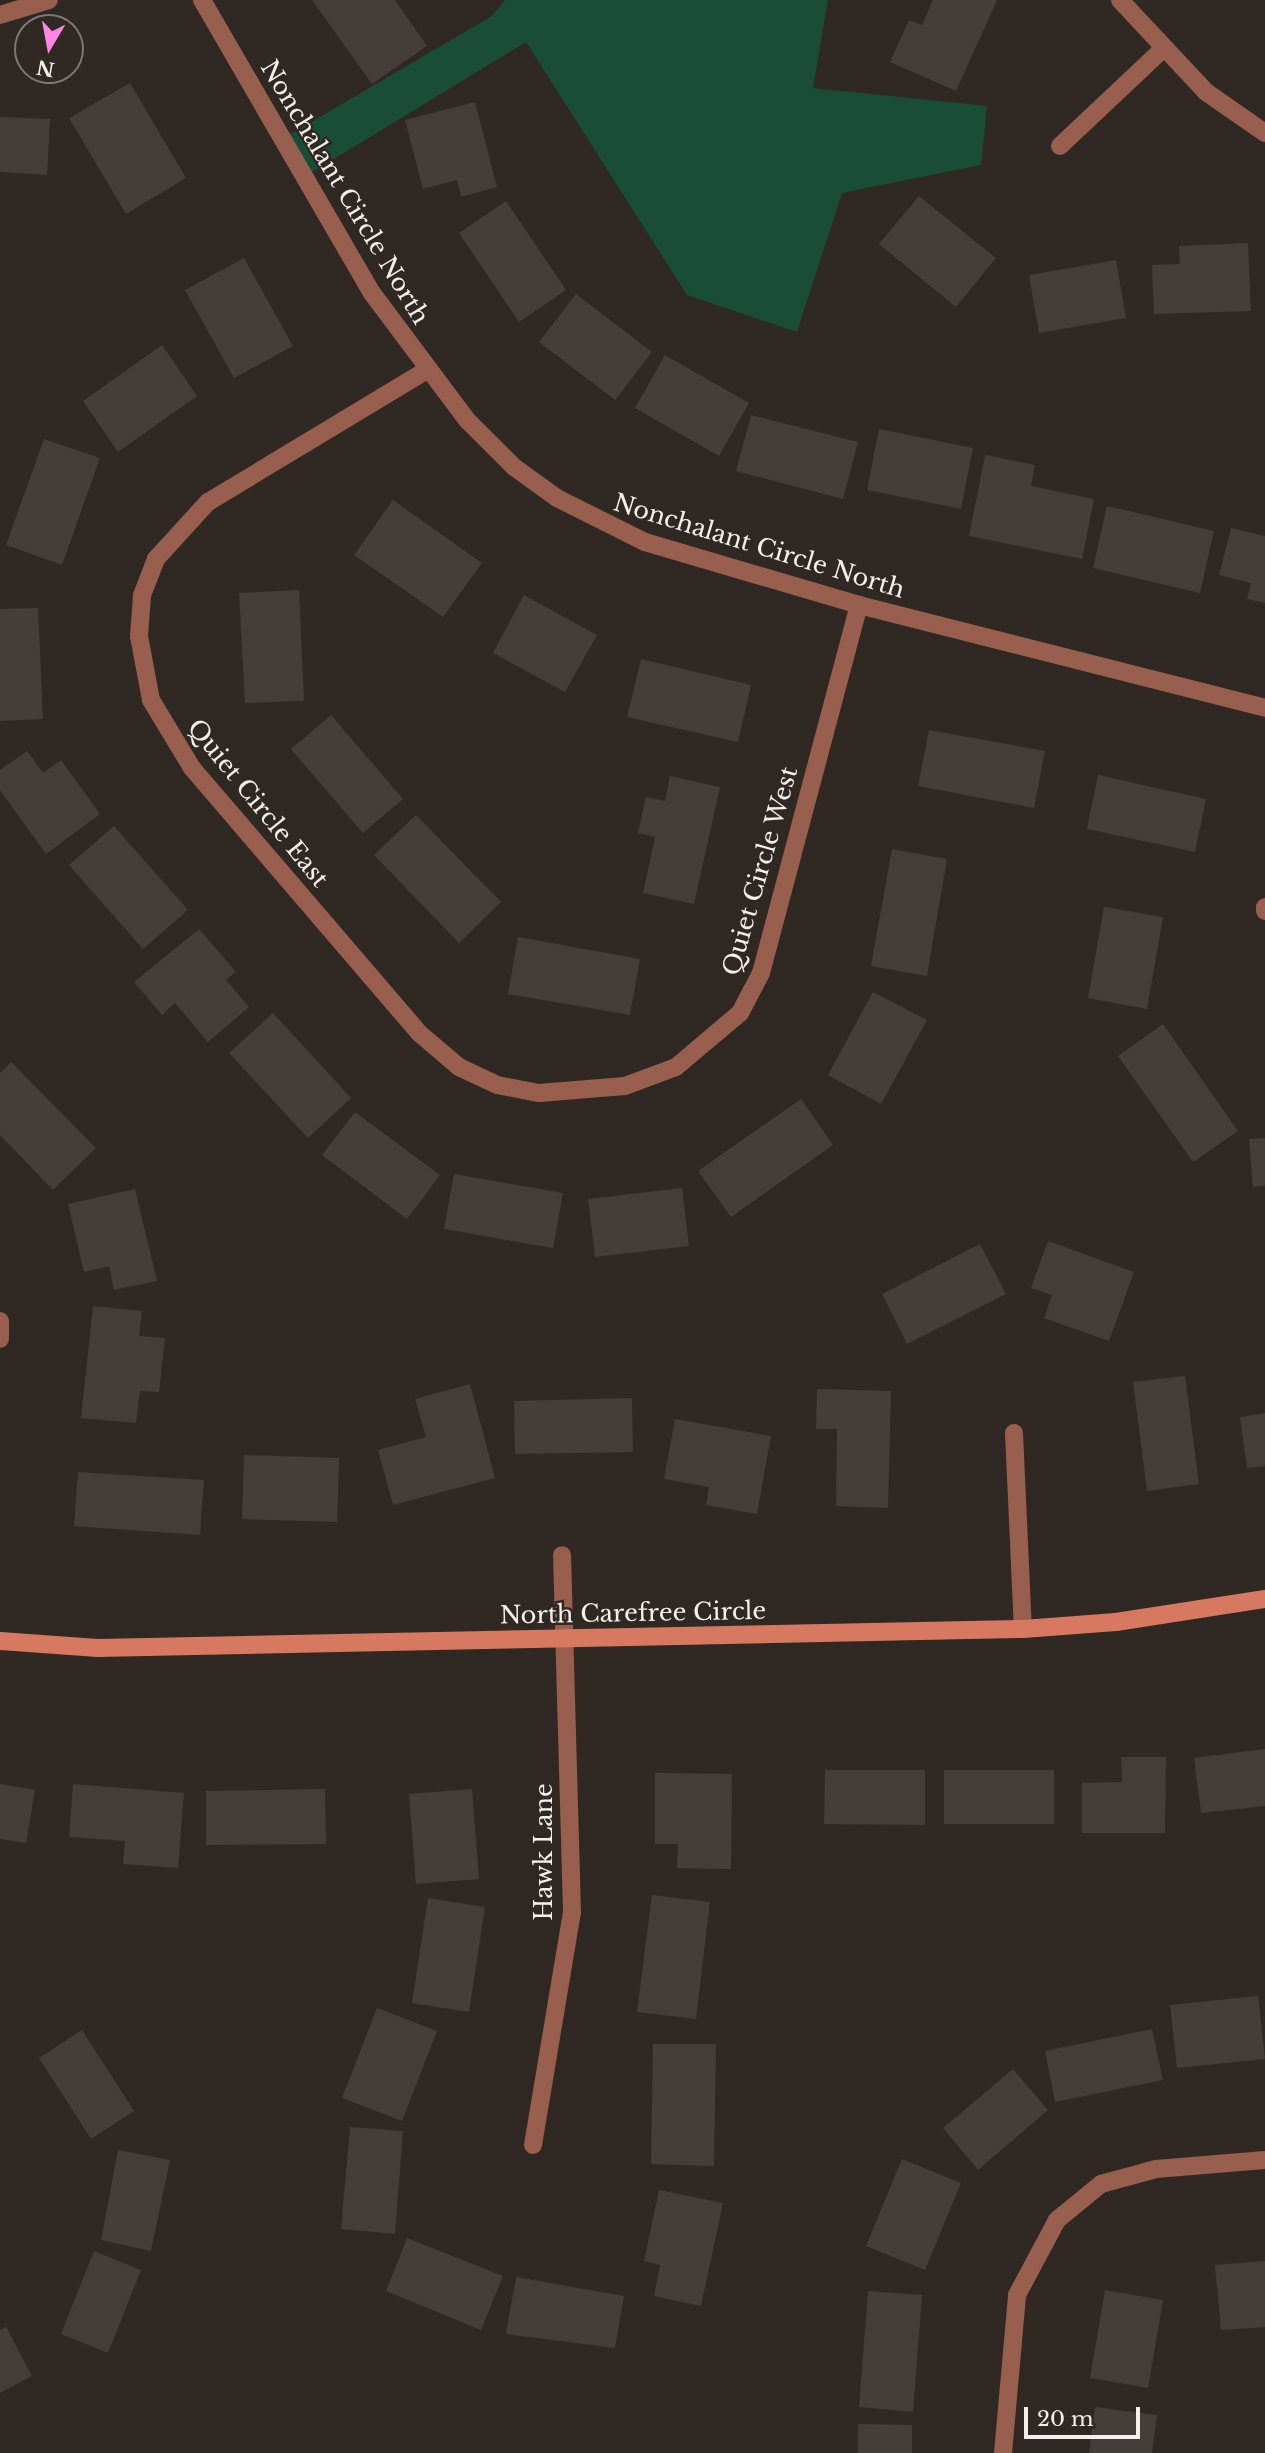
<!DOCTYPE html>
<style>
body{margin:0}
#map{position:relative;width:1265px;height:2453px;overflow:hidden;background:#2f2823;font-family:"Libre Baskerville",serif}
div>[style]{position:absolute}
.green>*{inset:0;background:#194d37}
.building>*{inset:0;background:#453d3a}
.minor>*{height:18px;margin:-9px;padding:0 9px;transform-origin:9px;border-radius:9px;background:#985e4e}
.secondary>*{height:18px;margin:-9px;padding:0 9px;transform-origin:9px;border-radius:9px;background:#d77961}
span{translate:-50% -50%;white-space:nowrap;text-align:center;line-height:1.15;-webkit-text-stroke:5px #2f2823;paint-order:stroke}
.street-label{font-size:24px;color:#f4efec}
.north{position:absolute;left:14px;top:14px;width:70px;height:70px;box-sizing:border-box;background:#2f2823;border:2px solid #7e7873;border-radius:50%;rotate:190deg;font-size:19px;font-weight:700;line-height:28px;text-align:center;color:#f4efec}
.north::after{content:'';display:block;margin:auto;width:24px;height:32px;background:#fd86e2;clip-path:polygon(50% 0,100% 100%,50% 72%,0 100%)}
.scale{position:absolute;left:1024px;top:2407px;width:116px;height:32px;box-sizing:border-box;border:4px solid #f4efec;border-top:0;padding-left:9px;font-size:21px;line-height:24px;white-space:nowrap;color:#f4efec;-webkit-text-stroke:5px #2f2823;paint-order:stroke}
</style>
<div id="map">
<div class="green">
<i style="clip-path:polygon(505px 0,828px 0,813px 88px,987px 106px,981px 165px,842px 193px,797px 332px,687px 295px,526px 42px,306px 176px,282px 139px,492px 16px)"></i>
</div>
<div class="building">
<i style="clip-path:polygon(312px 0,395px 0,427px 46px,372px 84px)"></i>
<i style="clip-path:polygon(933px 0,997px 0,956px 91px,890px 62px,909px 20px,922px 25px)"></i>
<i style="clip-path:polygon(130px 83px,186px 178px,126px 214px,69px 118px)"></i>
<i style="clip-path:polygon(475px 102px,497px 187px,461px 197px,457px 180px,423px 189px,405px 120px)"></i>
<i style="clip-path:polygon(0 117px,50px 119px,47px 175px,0 172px)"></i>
<i style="clip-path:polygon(919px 196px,996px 258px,956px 307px,879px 244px)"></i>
<i style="clip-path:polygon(506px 201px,566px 290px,519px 322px,459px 233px)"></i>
<i style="clip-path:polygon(1248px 243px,1251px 311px,1154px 314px,1152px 265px,1180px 264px,1179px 246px)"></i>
<i style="clip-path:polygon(244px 258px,293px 346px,234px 378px,185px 290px)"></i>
<i style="clip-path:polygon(1116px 260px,1126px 318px,1039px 333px,1029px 275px)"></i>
<i style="clip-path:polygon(576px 294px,652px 352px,615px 400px,539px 342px)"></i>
<i style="clip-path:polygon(162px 345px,197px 396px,118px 452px,83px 401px)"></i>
<i style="clip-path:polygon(665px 355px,749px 403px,719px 456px,635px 408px)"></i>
<i style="clip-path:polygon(751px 415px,858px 442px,843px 499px,736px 471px)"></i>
<i style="clip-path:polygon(879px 429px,973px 448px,961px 509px,867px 490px)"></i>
<i style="clip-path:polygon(44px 439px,100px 458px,62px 565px,6px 545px)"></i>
<i style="clip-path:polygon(985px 455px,1035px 465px,1031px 486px,1094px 499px,1082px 559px,969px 536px)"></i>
<i style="clip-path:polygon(393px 500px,482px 563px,443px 617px,354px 555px)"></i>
<i style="clip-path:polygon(1107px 506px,1214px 531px,1200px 593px,1093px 568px)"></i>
<i style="clip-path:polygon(1231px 528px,1265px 536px,1265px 603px,1247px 599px,1251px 583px,1219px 575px)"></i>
<i style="clip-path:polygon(299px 590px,304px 701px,245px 703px,239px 593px)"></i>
<i style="clip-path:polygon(524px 595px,597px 635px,565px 692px,493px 653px)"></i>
<i style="clip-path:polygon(38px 608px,43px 719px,0 721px,0 609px)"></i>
<i style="clip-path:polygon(641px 659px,751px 685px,738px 742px,627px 717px)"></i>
<i style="clip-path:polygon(331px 715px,403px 799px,363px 833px,291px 749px)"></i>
<i style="clip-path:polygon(929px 730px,1045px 751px,1034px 808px,918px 786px)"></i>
<i style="clip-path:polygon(27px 751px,43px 773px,61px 760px,100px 814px,46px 854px,0 790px,0 770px)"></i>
<i style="clip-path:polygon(1098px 775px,1206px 799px,1195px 852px,1087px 829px)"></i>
<i style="clip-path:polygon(670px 776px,720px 787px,694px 904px,643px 893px,655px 837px,638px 833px,646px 797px,665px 801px)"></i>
<i style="clip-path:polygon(416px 815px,501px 902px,459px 943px,374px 855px)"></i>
<i style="clip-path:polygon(114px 826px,188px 910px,143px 949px,69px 865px)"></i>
<i style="clip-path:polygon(892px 849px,947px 859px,927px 976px,871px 966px)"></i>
<i style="clip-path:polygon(1104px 907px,1163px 917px,1147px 1009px,1088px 998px)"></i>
<i style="clip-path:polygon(199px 929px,236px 972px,226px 980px,249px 1007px,208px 1042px,175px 1003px,162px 1015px,134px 982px)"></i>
<i style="clip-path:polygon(518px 937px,640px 959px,630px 1015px,508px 994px)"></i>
<i style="clip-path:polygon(873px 992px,927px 1020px,881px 1104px,828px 1075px)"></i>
<i style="clip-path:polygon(273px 1013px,351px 1098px,308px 1138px,229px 1053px)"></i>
<i style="clip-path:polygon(1163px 1024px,1238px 1131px,1193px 1162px,1118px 1056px)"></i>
<i style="clip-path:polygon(11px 1062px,96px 1148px,53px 1190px,0 1135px,0 1073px)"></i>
<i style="clip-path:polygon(801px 1099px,833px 1145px,731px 1217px,698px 1171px)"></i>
<i style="clip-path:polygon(355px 1112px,440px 1175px,407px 1219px,322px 1155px)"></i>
<i style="clip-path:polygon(1265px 1138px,1265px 1186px,1253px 1187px,1249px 1139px)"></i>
<i style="clip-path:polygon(454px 1174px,563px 1193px,553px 1248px,444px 1229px)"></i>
<i style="clip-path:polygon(682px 1188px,689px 1246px,595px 1257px,588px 1199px)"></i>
<i style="clip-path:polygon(135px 1189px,157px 1281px,114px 1290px,109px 1266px,84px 1272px,68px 1204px)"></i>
<i style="clip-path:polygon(1048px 1241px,1134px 1272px,1109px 1341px,1044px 1318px,1052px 1295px,1031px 1288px)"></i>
<i style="clip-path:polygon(980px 1244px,1006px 1294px,907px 1344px,882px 1294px)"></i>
<i style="clip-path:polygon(93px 1306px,142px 1311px,139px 1336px,165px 1338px,159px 1392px,140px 1391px,136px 1423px,81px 1418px)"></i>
<i style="clip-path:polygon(1185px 1376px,1199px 1484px,1147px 1491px,1133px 1382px)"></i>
<i style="clip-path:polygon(470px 1384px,495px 1478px,393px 1505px,378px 1450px,426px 1437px,415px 1399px)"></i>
<i style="clip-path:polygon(817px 1389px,891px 1391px,888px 1508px,836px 1506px,837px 1429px,816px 1429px)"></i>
<i style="clip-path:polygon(632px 1398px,633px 1452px,515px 1454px,514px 1401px)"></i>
<i style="clip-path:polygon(1265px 1413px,1265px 1466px,1247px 1468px,1240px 1417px)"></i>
<i style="clip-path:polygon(675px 1419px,771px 1436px,757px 1514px,706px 1505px,709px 1487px,664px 1479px)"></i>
<i style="clip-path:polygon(244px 1455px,339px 1458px,337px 1522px,242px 1519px)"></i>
<i style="clip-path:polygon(78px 1472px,204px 1480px,200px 1535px,74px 1526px)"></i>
<i style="clip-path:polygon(1265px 1749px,1265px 1806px,1201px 1813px,1194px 1758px)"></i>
<i style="clip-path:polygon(1121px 1757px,1166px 1757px,1165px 1833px,1082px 1833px,1082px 1783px,1122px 1782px)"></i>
<i style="clip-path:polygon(825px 1770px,925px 1770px,925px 1825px,824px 1824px)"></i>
<i style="clip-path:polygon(944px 1770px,1054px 1770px,1054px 1824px,944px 1824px)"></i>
<i style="clip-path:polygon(655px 1773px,732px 1774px,731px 1869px,677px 1868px,678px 1844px,655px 1844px)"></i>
<i style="clip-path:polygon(0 1784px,35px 1790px,26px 1843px,0 1839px)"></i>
<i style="clip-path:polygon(73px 1784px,184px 1793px,178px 1868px,123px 1864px,125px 1841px,69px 1837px)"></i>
<i style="clip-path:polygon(325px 1789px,326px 1844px,206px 1845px,206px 1791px)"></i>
<i style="clip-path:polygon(472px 1789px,479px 1879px,416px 1884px,409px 1794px)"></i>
<i style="clip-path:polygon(652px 1895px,710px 1902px,696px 2019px,637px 2012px)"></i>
<i style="clip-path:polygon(428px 1898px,485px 1907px,469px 2012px,412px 2003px)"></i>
<i style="clip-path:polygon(1258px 1996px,1265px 2059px,1177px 2068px,1170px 2005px)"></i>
<i style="clip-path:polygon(377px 2008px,437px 2031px,402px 2121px,342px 2098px)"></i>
<i style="clip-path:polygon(1152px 2029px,1163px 2080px,1055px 2102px,1045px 2051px)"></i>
<i style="clip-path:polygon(82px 2030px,134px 2111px,91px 2139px,39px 2058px)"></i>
<i style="clip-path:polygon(653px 2044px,716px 2044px,714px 2166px,651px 2164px)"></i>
<i style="clip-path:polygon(1013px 2069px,1048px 2110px,978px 2170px,943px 2128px)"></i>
<i style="clip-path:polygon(350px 2127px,403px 2131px,395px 2234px,341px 2229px)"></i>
<i style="clip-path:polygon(118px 2150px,170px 2160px,151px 2251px,101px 2240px)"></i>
<i style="clip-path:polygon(902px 2159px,961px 2183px,925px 2270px,866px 2246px)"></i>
<i style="clip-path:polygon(659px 2190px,723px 2203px,701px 2306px,654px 2296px,660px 2265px,644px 2261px)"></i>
<i style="clip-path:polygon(407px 2238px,503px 2276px,481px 2330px,386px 2291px)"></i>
<i style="clip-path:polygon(94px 2251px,141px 2270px,108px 2353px,61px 2334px)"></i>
<i style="clip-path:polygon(1265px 2261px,1265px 2327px,1221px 2330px,1215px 2265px)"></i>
<i style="clip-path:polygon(516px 2277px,624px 2296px,615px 2348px,506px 2334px)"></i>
<i style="clip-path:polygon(1105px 2290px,1163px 2300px,1148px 2388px,1090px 2378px)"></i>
<i style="clip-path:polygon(868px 2291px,922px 2295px,913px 2412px,859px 2407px)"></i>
<i style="clip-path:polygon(6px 2327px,32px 2376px,0 2393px,0 2330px)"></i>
<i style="clip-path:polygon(1095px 2407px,1157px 2415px,1152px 2453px,1089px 2453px)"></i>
<i style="clip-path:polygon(858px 2424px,912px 2425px,912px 2453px,858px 2453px)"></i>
</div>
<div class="minor">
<i style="left:202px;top:0;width:339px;rotate:59.9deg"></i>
<i style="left:372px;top:293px;width:159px;rotate:53.2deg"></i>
<i style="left:467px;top:420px;width:66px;rotate:45deg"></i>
<i style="left:514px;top:467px;width:53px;rotate:35.8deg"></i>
<i style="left:557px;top:498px;width:98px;rotate:26.6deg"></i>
<i style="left:645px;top:542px;width:223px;rotate:16.4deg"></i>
<i style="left:859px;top:605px;width:419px;rotate:14.2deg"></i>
<i style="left:1120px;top:0;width:126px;rotate:46.9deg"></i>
<i style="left:1206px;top:92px;width:72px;rotate:34.8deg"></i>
<i style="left:0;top:15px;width:51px;rotate:-17deg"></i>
<i style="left:1060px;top:146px;width:141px;rotate:-43.3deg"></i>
<i style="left:427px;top:370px;width:256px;rotate:148.9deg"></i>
<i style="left:208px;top:502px;width:77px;rotate:132.4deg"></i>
<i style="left:156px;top:559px;width:40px;rotate:111deg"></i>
<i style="left:142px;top:596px;width:40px;rotate:94.3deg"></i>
<i style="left:139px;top:636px;width:65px;rotate:79.4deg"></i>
<i style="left:151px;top:700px;width:79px;rotate:58.9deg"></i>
<i style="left:192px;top:768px;width:349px;rotate:49.4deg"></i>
<i style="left:419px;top:1033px;width:52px;rotate:40.4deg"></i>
<i style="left:459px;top:1067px;width:42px;rotate:25.3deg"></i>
<i style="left:497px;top:1085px;width:43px;rotate:10.8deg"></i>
<i style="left:539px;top:1093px;width:86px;rotate:-4.7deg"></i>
<i style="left:625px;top:1086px;width:54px;rotate:-20.4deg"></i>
<i style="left:676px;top:1067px;width:84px;rotate:-40.2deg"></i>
<i style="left:740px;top:1013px;width:45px;rotate:-62.3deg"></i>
<i style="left:761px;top:973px;width:381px;rotate:-75.1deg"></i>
<i style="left:1265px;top:907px;width:4px;rotate:90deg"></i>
<i style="left:0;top:1321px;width:18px;rotate:90deg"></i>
<i style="left:1014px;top:1433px;width:196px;rotate:87.4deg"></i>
<i style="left:533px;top:2145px;width:236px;rotate:-80.5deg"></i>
<i style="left:572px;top:1912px;width:357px;rotate:-91.6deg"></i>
<i style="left:1003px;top:2453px;width:159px;rotate:-84.9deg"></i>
<i style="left:1017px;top:2295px;width:85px;rotate:-61.9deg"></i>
<i style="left:1057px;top:2220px;width:57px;rotate:-39.3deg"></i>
<i style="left:1101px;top:2184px;width:57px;rotate:-15.3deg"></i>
<i style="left:1156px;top:2169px;width:109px;rotate:-4.7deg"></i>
</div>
<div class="secondary">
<i style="left:0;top:1641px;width:98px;rotate:4.1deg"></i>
<i style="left:98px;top:1648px;width:925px;rotate:-1.18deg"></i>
<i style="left:1023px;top:1629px;width:93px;rotate:-4.3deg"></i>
<i style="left:1116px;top:1622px;width:151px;rotate:-8.8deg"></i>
</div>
<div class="street-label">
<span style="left:345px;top:192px;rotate:59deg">Nonchalant Circle North</span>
<span style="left:759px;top:546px;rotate:17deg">Nonchalant Circle North</span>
<span style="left:258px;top:803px;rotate:51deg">Quiet Circle East</span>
<span style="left:760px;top:871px;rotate:-74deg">Quiet Circle West</span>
<span style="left:633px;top:1613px;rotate:-1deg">North Carefree Circle</span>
<span style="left:544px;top:1852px;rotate:-90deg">Hawk Lane</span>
</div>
<div class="north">N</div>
<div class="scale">20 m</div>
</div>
